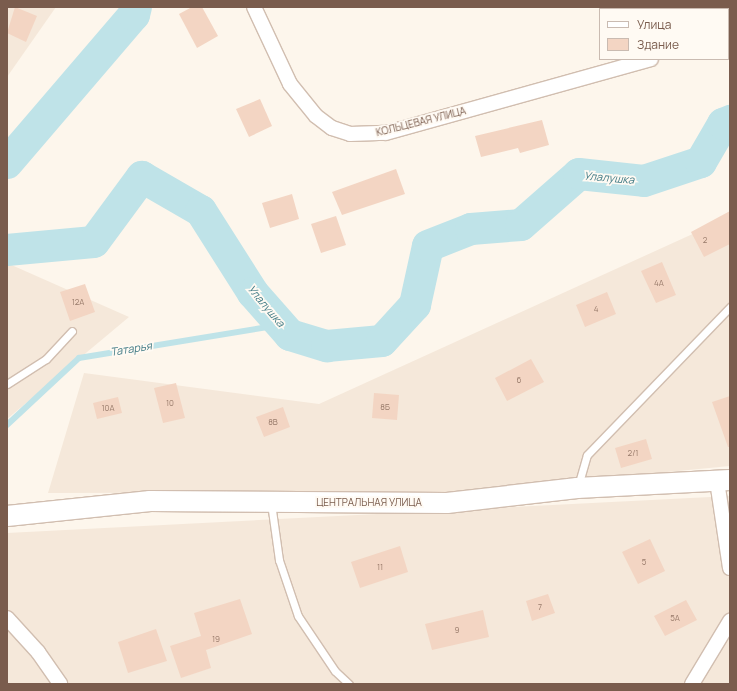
<!DOCTYPE html>
<meta charset="utf-8">
<style>
body{margin:0}
#map{position:relative;width:737px;height:691px;overflow:hidden;background:#fdf6ec;font-family:Manrope,sans-serif}
div>[style]{position:absolute}
.residential>*{inset:0;background:#f5e8da}
.stream>*{height:5.5px;margin:-2.75px;padding:0 2.75px;transform-origin:2.75px;border-radius:2.75px;background:#bfe3e8}
.river>*{height:32px;margin:-16px;padding:0 16px;transform-origin:16px;border-radius:16px;background:#bfe3e8}
.building>*{inset:0;background:#f3d5c3}
.roads{filter:drop-shadow(1px 0 #d1beb0) drop-shadow(-1px 0 #d1beb0) drop-shadow(0 1px #d1beb0) drop-shadow(0 -1px #d1beb0)}
.lane>*{height:7px;margin:-3.5px;padding:0 3.5px;transform-origin:3.5px;border-radius:3.5px;background:#fff}
.street>*{height:14px;margin:-7px;padding:0 7px;transform-origin:7px;border-radius:7px;background:#fff}
.secondary>*{height:20px;margin:-10px;padding:0 10px;transform-origin:10px;border-radius:10px;background:#fff}
span{translate:-50% -50%;white-space:nowrap;text-align:center;line-height:1.15;-webkit-text-stroke:3.5px #fffaf3;paint-order:stroke}
.number-label{font-size:8px;color:#987a6a}
.number-label span{-webkit-text-stroke-width:0}
.street-label{font-size:10px;color:#7a5c4d}
.water-label{font-size:11px;color:#437c86;font-style:italic}
.frame{position:absolute;inset:0;border:8px solid #7a5c4d;pointer-events:none}
.legend{position:absolute;left:599px;top:8px;width:130px;height:52px;box-sizing:border-box;background:#fffaf3;border:1px solid #cabbb1;margin:0;padding:5px 7px;list-style:none;font-size:12px;color:#7a5c4d}
.legend li{display:flex;align-items:center;gap:8px;height:20px}
.legend b{width:20px;border:1px solid #cabbb1}
</style>
<div id="map">
<div class="residential">
<i style="clip-path:polygon(7px 7px,56px 7px,7px 77px)"></i>
<i style="clip-path:polygon(730px 217px,730px 466px,458px 492px,48px 493px,84px 373px,319px 404px)"></i>
<i style="clip-path:polygon(7px 263px,129px 317px,7px 419px)"></i>
<i style="clip-path:polygon(730px 496px,730px 684px,7px 684px,7px 533px)"></i>
</div>
<div class="stream">
<i style="left:7px;top:425px;width:98px;rotate:-42.9deg"></i>
<i style="left:79px;top:358px;width:205px;rotate:-9.3deg"></i>
</div>
<div class="river">
<i style="left:7px;top:163px;width:195px;rotate:-49.4deg"></i>
<i style="left:134px;top:15px;width:8px;rotate:-76deg"></i>
<i style="left:7px;top:250px;width:87px;rotate:-5.3deg"></i>
<i style="left:94px;top:242px;width:81px;rotate:-53.6deg"></i>
<i style="left:142px;top:177px;width:68px;rotate:30deg"></i>
<i style="left:201px;top:211px;width:97px;rotate:57.6deg"></i>
<i style="left:253px;top:293px;width:56px;rotate:48.6deg"></i>
<i style="left:290px;top:335px;width:39px;rotate:17deg"></i>
<i style="left:327px;top:346px;width:55px;rotate:-5.2deg"></i>
<i style="left:382px;top:341px;width:49px;rotate:-47.5deg"></i>
<i style="left:415px;top:305px;width:60px;rotate:-77.6deg"></i>
<i style="left:428px;top:246px;width:46px;rotate:-21.6deg"></i>
<i style="left:471px;top:229px;width:50px;rotate:-4.6deg"></i>
<i style="left:521px;top:225px;width:77px;rotate:-41.3deg"></i>
<i style="left:579px;top:174px;width:65px;rotate:6.1deg"></i>
<i style="left:644px;top:181px;width:60px;rotate:-18.4deg"></i>
<i style="left:701px;top:162px;width:44px;rotate:-59.9deg"></i>
<i style="left:723px;top:124px;width:8px;rotate:-23deg"></i>
</div>
<div class="building">
<i style="clip-path:polygon(15px 7px,37px 16px,26px 42px,7px 33px)"></i>
<i style="clip-path:polygon(192px 7px,202px 7px,218px 36px,197px 48px,179px 14px)"></i>
<i style="clip-path:polygon(260px 99px,272px 126px,249px 137px,236px 109px)"></i>
<i style="clip-path:polygon(542px 120px,549px 145px,520px 153px,518px 148px,481px 157px,475px 136px)"></i>
<i style="clip-path:polygon(396px 169px,405px 194px,342px 215px,332px 192px)"></i>
<i style="clip-path:polygon(292px 194px,299px 219px,270px 228px,262px 203px)"></i>
<i style="clip-path:polygon(730px 211px,730px 244px,704px 257px,691px 232px)"></i>
<i style="clip-path:polygon(336px 216px,346px 245px,321px 253px,311px 224px)"></i>
<i style="clip-path:polygon(662px 262px,676px 295px,656px 303px,641px 271px)"></i>
<i style="clip-path:polygon(85px 284px,95px 312px,70px 321px,60px 292px)"></i>
<i style="clip-path:polygon(607px 292px,616px 314px,585px 327px,576px 305px)"></i>
<i style="clip-path:polygon(531px 359px,544px 382px,507px 401px,495px 378px)"></i>
<i style="clip-path:polygon(176px 383px,185px 418px,163px 423px,154px 388px)"></i>
<i style="clip-path:polygon(374px 393px,399px 395px,397px 420px,372px 418px)"></i>
<i style="clip-path:polygon(730px 396px,730px 447px,728px 447px,712px 402px)"></i>
<i style="clip-path:polygon(118px 397px,122px 413px,97px 419px,93px 403px)"></i>
<i style="clip-path:polygon(283px 407px,290px 427px,264px 437px,256px 417px)"></i>
<i style="clip-path:polygon(646px 439px,652px 459px,621px 468px,615px 448px)"></i>
<i style="clip-path:polygon(650px 539px,665px 571px,638px 584px,622px 552px)"></i>
<i style="clip-path:polygon(400px 546px,408px 572px,360px 588px,351px 562px)"></i>
<i style="clip-path:polygon(548px 594px,555px 613px,532px 621px,526px 601px)"></i>
<i style="clip-path:polygon(240px 599px,252px 634px,206px 650px,211px 668px,181px 678px,170px 646px,201px 636px,194px 613px)"></i>
<i style="clip-path:polygon(686px 600px,697px 620px,665px 636px,654px 616px)"></i>
<i style="clip-path:polygon(483px 610px,489px 637px,432px 650px,425px 624px)"></i>
<i style="clip-path:polygon(156px 629px,167px 661px,128px 673px,118px 642px)"></i>
</div>
<div class="roads">
<div class="lane">
<i style="left:7px;top:384px;width:46px;rotate:-32.7deg"></i>
<i style="left:46px;top:359px;width:38px;rotate:-47deg"></i>
<i style="left:578px;top:486px;width:32px;rotate:-74deg"></i>
<i style="left:587px;top:455px;width:206px;rotate:-46deg"></i>
<i style="left:271px;top:503px;width:58px;rotate:82deg"></i>
<i style="left:279px;top:560px;width:59px;rotate:71.3deg"></i>
<i style="left:298px;top:616px;width:66px;rotate:56.1deg"></i>
<i style="left:335px;top:671px;width:19px;rotate:43deg"></i>
</div>
<div class="street">
<i style="left:254px;top:7px;width:85px;rotate:64.9deg"></i>
<i style="left:290px;top:84px;width:41px;rotate:50.9deg"></i>
<i style="left:316px;top:116px;width:20px;rotate:37deg"></i>
<i style="left:332px;top:128px;width:19px;rotate:18deg"></i>
<i style="left:350px;top:134px;width:36px;rotate:-2deg"></i>
<i style="left:386px;top:133px;width:275px;rotate:-15.6deg"></i>
<i style="left:728px;top:38px;width:2px;rotate:-27deg"></i>
<i style="left:717px;top:481px;width:88px;rotate:81.5deg"></i>
<i style="left:7px;top:618px;width:46px;rotate:47.6deg"></i>
<i style="left:38px;top:652px;width:39px;rotate:55deg"></i>
<i style="left:692px;top:684px;width:74px;rotate:-58.9deg"></i>
</div>
<div class="secondary">
<i style="left:7px;top:516px;width:144px;rotate:-6deg"></i>
<i style="left:150px;top:501px;width:297px;rotate:0.4deg"></i>
<i style="left:447px;top:503px;width:131px;rotate:-6.6deg"></i>
<i style="left:577px;top:488px;width:153px;rotate:-3deg"></i>
</div>
</div>
<div class="number-label">
<span style="left:705px;top:240px">2</span>
<span style="left:659px;top:283px">4А</span>
<span style="left:78px;top:302px">12А</span>
<span style="left:596px;top:309px">4</span>
<span style="left:519px;top:380px">6</span>
<span style="left:170px;top:403px">10</span>
<span style="left:385px;top:407px">8Б</span>
<span style="left:108px;top:408px">10А</span>
<span style="left:273px;top:422px">8В</span>
<span style="left:633px;top:453px">2/1</span>
<span style="left:644px;top:562px">5</span>
<span style="left:380px;top:567px">11</span>
<span style="left:540px;top:607px">7</span>
<span style="left:675px;top:618px">5А</span>
<span style="left:457px;top:630px">9</span>
<span style="left:216px;top:639px">19</span>
</div>
<div class="street-label">
<span style="left:421px;top:122px;rotate:-14deg">КОЛЬЦЕВАЯ УЛИЦА</span>
<span style="left:369px;top:503px">ЦЕНТРАЛЬНАЯ УЛИЦА</span>
</div>
<div class="water-label">
<span style="left:609px;top:178px;rotate:5deg">Улалушка</span>
<span style="left:266px;top:306px;rotate:50deg">Улалушка</span>
<span style="left:131px;top:349px;rotate:-9deg">Татарья</span>
</div>
<div class="frame"></div>
<ul class="legend">
<li><b style="height:5px;background:#fff"></b>Улица</li>
<li><b style="height:11px;background:#f3d5c3"></b>Здание</li>
</ul>
</div>
